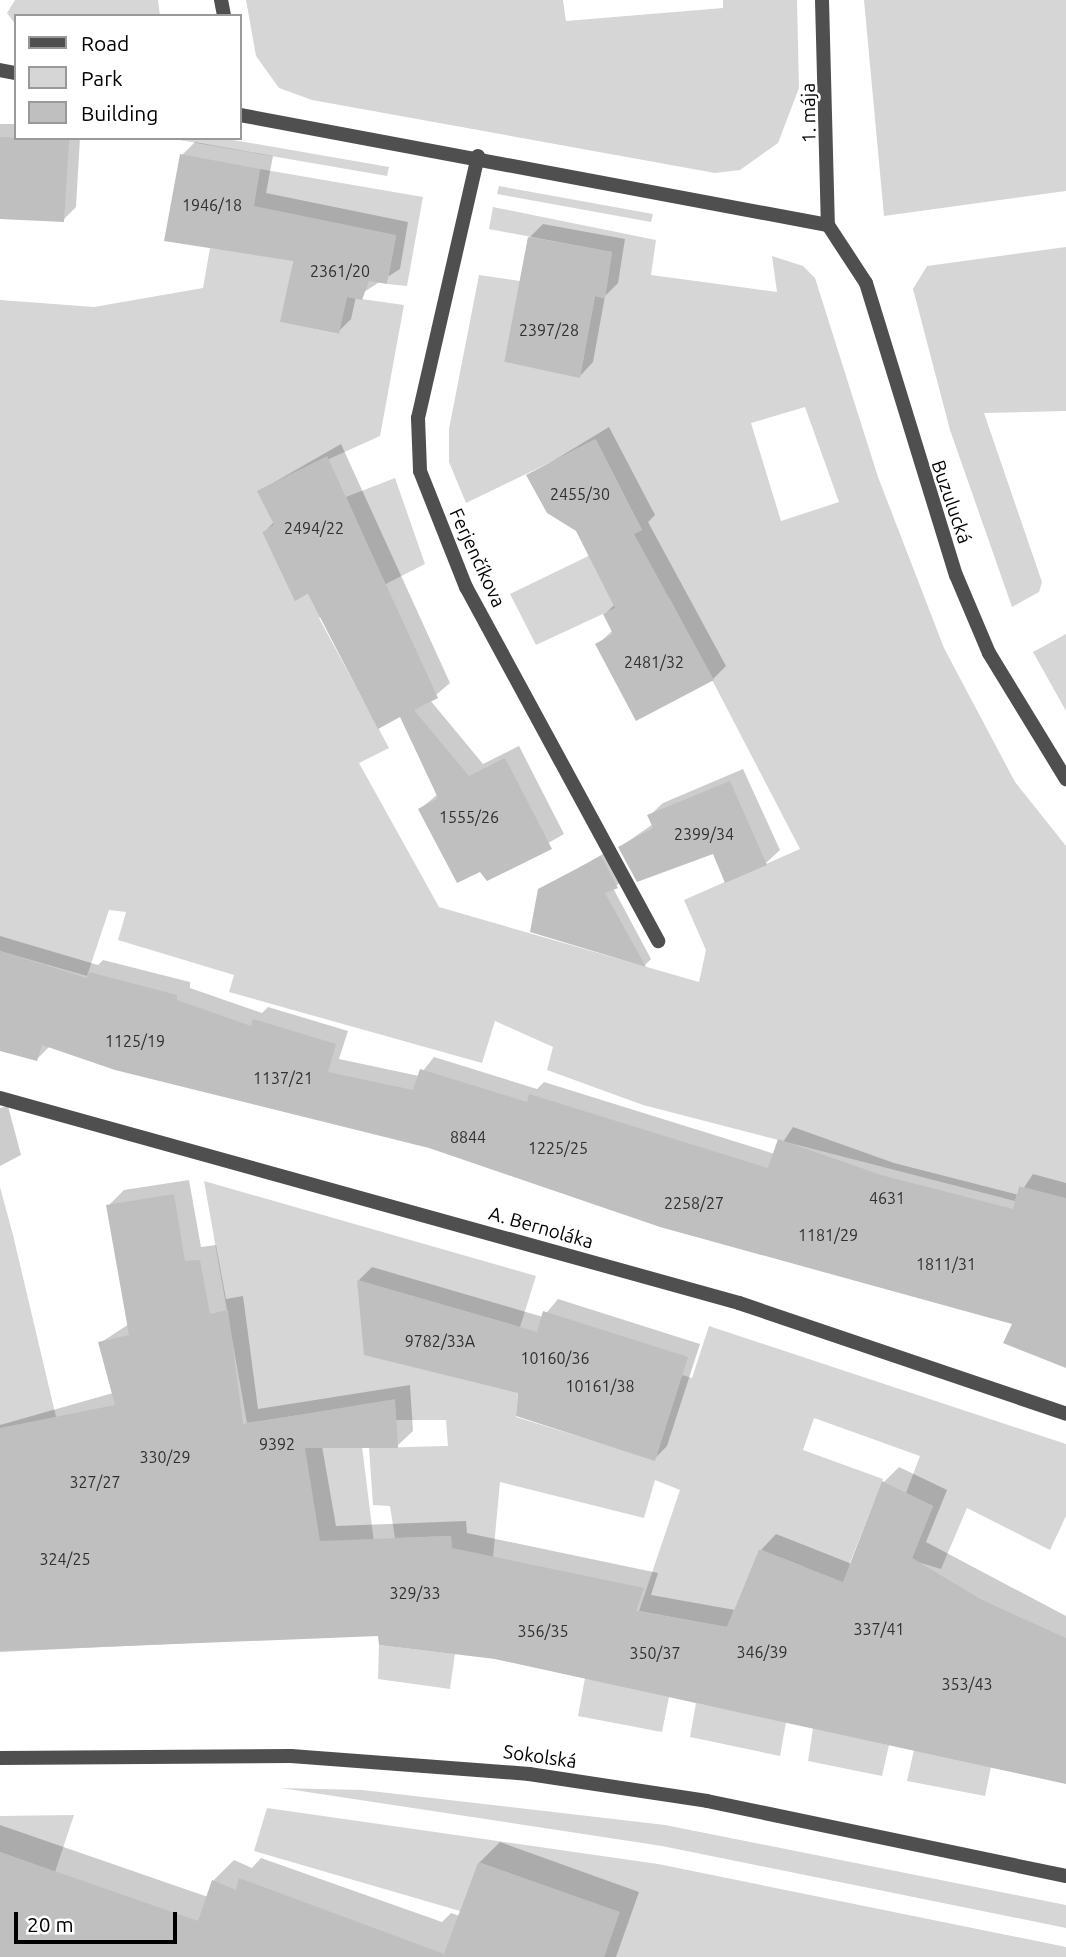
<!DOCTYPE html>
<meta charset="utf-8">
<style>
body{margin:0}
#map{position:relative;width:1066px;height:1957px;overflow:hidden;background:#fff;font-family:Ubuntu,sans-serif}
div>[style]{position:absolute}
.green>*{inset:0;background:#d6d6d6}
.shadow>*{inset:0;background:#0003}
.building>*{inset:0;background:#bfbfbf}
.service>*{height:14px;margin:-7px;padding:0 7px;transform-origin:7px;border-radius:7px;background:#4f4f4f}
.minor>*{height:14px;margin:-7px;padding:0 7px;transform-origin:7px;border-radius:7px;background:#4f4f4f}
span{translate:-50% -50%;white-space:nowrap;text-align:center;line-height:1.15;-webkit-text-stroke:5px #fff;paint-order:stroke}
.number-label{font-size:16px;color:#303030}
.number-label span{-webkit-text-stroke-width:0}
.street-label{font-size:19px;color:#000}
.legend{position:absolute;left:14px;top:14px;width:228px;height:126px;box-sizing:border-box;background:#fff;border:2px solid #999;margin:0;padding:9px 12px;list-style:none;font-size:21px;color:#000}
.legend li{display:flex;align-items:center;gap:14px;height:35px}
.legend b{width:35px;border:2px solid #999}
.scale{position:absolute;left:14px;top:1912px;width:163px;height:32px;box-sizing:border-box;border:4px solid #000;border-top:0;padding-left:9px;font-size:21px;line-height:24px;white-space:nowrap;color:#000;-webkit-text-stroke:5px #fff;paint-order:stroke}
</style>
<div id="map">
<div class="green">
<i style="clip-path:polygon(15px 0,158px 0,160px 16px,16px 16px,16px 25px,7px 13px)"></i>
<i style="clip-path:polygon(246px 0,563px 0,566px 21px,723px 8px,723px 0,797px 0,799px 88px,778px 143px,740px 170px,715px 173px,312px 100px,279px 88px,256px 56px)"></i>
<i style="clip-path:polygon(864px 0,1066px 0,1066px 191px,884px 216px)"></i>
<i style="clip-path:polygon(168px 138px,222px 138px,389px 167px,387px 176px)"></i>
<i style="clip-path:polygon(evenodd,260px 169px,423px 197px,407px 286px,387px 284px,396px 236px,294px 255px,281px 322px,338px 334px,347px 297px,404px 305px,380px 436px,258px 491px,274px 525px,262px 532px,296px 600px,375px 562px,346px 497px,395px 478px,425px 564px,319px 618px,389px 748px,359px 763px,439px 907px,699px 982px,706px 950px,684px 900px,800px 849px,670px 599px,635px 599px,536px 645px,510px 594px,642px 530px,596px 440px,466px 503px,449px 462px,449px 429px,479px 275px,520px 281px,504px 362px,580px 377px,595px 296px,605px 298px,612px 252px,489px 229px,493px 207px,656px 240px,651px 275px,777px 292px,772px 256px,803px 266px,815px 278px,878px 477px,944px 648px,1015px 782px,1066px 846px,1066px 1200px,1019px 1186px,1015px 1201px,643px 1105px,547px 1070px,553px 1047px,495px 1021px,482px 1063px,229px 992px,234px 975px,118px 940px,126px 912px,109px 910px,87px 976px,0 951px,0 300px,94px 307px,203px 288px,210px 248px,245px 253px,260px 169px,805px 407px,839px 502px,781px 521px,751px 423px,805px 407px)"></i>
<i style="clip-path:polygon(499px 186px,653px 214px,651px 222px,497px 194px)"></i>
<i style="clip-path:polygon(1066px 247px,1066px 411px,984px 413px,1042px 582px,1039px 592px,1012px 607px,950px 430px,913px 289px,927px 266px)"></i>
<i style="clip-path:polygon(1066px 634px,1066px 711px,1033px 652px)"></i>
<i style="clip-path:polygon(204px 1181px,536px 1276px,520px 1327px,357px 1280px,518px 1391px,516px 1417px,655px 1460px,682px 1375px,692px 1378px,709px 1326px,1066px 1444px,1066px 1516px,1050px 1550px,967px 1508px,941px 1569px,918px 1562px,912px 1558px,933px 1506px,906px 1493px,920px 1456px,814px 1418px,803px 1450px,883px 1479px,849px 1565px,879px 1577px,776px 1638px,805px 1567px,759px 1549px,727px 1627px,639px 1611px,680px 1490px,655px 1480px,644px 1518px,500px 1482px,493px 1557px,455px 1654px,450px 1689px,378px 1679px,379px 1645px,455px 1654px,451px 1536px,395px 1538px,390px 1506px,373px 1505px,369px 1448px,448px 1446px,446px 1420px,396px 1420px,395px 1407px,357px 1406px,375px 1551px,317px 1552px,299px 1415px,247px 1423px)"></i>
<i style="clip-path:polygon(0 1187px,13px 1235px,87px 1548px,0 1475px)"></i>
<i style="clip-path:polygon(585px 1678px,669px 1697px,662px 1732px,578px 1716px)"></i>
<i style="clip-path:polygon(696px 1703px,786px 1722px,780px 1756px,690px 1737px)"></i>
<i style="clip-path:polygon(813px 1728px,889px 1745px,882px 1776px,808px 1761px)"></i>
<i style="clip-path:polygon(914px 1750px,991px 1767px,985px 1796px,907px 1781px)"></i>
<i style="clip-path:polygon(281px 1788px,362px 1790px,665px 1825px,1066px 1905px,1066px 1928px,662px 1846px)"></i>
<i style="clip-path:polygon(267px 1808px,658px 1864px,1066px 1947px,1066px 1957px,604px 1957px,619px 1912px,478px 1862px,460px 1911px,254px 1851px)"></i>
<i style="clip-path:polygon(74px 1815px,55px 1872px,0 1852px,0 1816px)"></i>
</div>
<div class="shadow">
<i style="clip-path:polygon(0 124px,16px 124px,16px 138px,80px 138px,76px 207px,63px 220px,0 217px)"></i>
<i style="clip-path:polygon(195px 142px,273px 156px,266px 193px,408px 222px,400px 269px,356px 297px,351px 319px,338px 332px,295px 259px,182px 155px)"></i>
<i style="clip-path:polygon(543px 224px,625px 239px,618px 283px,605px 296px,593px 362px,580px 376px,530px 237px)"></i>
<i style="clip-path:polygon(609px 427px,655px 515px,648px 522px,726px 666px,713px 679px,598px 644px,613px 630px,605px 614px,615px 604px,578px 530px,528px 476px)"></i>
<i style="clip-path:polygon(341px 444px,450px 683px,430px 700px,483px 764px,519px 746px,564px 834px,487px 878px,420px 809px,438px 794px,401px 715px,264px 532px,274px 522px,259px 491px)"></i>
<i style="clip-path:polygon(743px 769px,780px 850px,766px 863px,726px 880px,714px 852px,620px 847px,653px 824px,649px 816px,663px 803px)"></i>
<i style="clip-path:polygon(608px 851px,624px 880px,613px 888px,651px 959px,645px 965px,532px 931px,540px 890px)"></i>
<i style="clip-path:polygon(0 936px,98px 965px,103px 960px,190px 982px,190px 988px,262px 1013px,268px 1007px,348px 1031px,339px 1059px,419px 1076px,434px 1057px,537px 1089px,544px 1082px,775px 1154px,793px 1127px,894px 1163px,1019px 1195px,1033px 1174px,1066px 1183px,1066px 1366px,1015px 1323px,429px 1146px,50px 1046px,37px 1059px,0 1049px)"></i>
<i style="clip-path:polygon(8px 1106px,21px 1155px,0 1166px,0 1108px)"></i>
<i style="clip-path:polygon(189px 1180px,201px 1247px,216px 1245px,226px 1299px,243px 1296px,258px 1409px,410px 1385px,413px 1431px,397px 1446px,322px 1446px,336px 1526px,466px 1521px,467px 1533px,658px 1573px,651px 1595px,735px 1610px,761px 1550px,776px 1534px,852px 1564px,884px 1482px,899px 1467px,947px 1490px,926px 1542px,1066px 1616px,1066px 1782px,380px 1634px,0 1652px,0 1425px,113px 1393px,100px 1343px,129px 1324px,108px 1206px,124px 1190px)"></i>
<i style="clip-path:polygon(372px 1267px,543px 1317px,558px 1299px,700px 1344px,667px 1446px,654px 1459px,520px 1392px,366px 1353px,359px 1280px)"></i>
<i style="clip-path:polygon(0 1825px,208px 1897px,213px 1881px,234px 1860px,252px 1868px,261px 1858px,442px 1922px,451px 1913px,460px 1916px,479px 1863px,500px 1842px,639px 1892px,616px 1957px,0 1957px)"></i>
</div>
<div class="building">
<i style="clip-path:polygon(0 137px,69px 140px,64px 222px,0 219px)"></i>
<i style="clip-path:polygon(180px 154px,260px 169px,254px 206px,396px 235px,387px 284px,369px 281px,362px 300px,347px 297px,339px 334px,280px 322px,293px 261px,164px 241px)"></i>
<i style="clip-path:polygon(528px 237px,612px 252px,605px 299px,595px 296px,580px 378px,504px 362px)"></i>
<i style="clip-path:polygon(595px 439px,642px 530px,634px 534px,714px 680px,636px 721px,595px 644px,613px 634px,603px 614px,615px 608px,576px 531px,547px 513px,526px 475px)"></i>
<i style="clip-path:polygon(327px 456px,438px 698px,414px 710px,469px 776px,505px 758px,552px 849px,487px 881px,480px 872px,457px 883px,418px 809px,438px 798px,400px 717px,378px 729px,308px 594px,295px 601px,262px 532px,274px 525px,257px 491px)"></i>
<i style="clip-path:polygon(730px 781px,767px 865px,725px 883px,713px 854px,637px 882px,618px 847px,653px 828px,647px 815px)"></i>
<i style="clip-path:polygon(601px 856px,618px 888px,605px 893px,646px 967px,530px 932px,538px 889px)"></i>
<i style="clip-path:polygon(0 951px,87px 978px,89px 972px,177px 995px,177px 1000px,251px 1026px,253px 1019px,336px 1044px,328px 1072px,413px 1090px,420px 1069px,527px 1102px,529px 1094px,768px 1168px,778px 1139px,881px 1175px,1013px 1209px,1019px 1186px,1066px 1198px,1066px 1368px,1003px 1343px,1012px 1324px,660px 1227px,429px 1148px,115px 1070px,42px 1045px,37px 1061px,0 1051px)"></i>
<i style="clip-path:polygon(174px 1194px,185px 1261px,200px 1260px,210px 1314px,228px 1310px,243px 1424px,395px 1399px,398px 1448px,305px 1448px,320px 1541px,451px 1536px,452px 1548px,644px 1588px,636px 1611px,727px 1627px,759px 1549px,843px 1582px,882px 1481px,933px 1506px,912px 1558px,982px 1600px,1066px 1638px,1066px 1784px,495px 1659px,379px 1645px,378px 1636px,0 1651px,0 1428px,115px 1405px,98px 1342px,129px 1335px,106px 1205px)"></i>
<i style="clip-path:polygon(357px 1280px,537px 1332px,543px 1311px,688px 1357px,655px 1461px,516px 1416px,518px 1393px,364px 1355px)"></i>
<i style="clip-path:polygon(0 1852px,198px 1921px,212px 1880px,236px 1890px,239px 1878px,444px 1954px,478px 1862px,620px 1912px,604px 1957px,0 1957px)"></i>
</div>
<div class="service">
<i style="left:221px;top:0;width:16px;rotate:79deg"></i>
</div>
<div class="minor">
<i style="left:822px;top:0;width:225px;rotate:88.5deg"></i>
<i style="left:0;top:70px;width:16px;rotate:11deg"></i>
<i style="left:240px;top:115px;width:598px;rotate:10.6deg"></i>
<i style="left:478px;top:156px;width:269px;rotate:102.9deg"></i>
<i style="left:418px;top:418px;width:53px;rotate:87.8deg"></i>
<i style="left:420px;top:471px;width:125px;rotate:68.4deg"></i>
<i style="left:466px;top:587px;width:403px;rotate:61.5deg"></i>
<i style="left:828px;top:225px;width:69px;rotate:56.8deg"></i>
<i style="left:866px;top:283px;width:306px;rotate:72.9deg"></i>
<i style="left:956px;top:575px;width:85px;rotate:67.1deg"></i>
<i style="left:989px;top:653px;width:148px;rotate:58.6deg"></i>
<i style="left:0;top:1098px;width:767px;rotate:15.5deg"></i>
<i style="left:739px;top:1303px;width:345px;rotate:18.7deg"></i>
<i style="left:0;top:1758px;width:291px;rotate:-0.4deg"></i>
<i style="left:291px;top:1756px;width:239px;rotate:4.3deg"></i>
<i style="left:529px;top:1774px;width:180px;rotate:8.6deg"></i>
<i style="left:707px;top:1801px;width:367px;rotate:11.8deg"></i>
</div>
<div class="number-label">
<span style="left:212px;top:205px">1946/18</span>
<span style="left:340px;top:271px">2361/20</span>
<span style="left:549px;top:330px">2397/28</span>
<span style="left:580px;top:494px">2455/30</span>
<span style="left:314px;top:528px">2494/22</span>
<span style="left:654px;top:662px">2481/32</span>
<span style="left:469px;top:817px">1555/26</span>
<span style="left:704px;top:834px">2399/34</span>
<span style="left:135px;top:1041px">1125/19</span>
<span style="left:283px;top:1078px">1137/21</span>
<span style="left:468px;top:1137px">8844</span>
<span style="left:558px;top:1148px">1225/25</span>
<span style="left:887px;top:1198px">4631</span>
<span style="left:694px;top:1203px">2258/27</span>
<span style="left:828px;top:1235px">1181/29</span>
<span style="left:946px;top:1264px">1811/31</span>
<span style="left:440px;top:1341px">9782/33A</span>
<span style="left:555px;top:1358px">10160/36</span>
<span style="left:600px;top:1386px">10161/38</span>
<span style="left:277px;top:1444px">9392</span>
<span style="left:165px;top:1457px">330/29</span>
<span style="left:95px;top:1482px">327/27</span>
<span style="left:65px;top:1559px">324/25</span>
<span style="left:415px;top:1593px">329/33</span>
<span style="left:879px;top:1629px">337/41</span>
<span style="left:543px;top:1631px">356/35</span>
<span style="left:762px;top:1652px">346/39</span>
<span style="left:655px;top:1653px">350/37</span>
<span style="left:967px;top:1684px">353/43</span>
</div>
<div class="street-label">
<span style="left:809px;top:113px;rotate:-91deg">1. mája</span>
<span style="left:951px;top:502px;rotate:71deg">Buzulucká</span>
<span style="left:477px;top:558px;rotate:65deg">Ferjenčíkova</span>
<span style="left:541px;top:1228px;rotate:16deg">A. Bernoláka</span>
<span style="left:540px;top:1757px;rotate:8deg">Sokolská</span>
</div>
<ul class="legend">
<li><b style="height:9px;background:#4f4f4f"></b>Road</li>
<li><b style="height:19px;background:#d6d6d6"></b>Park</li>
<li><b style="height:19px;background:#bfbfbf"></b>Building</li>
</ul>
<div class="scale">20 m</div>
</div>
